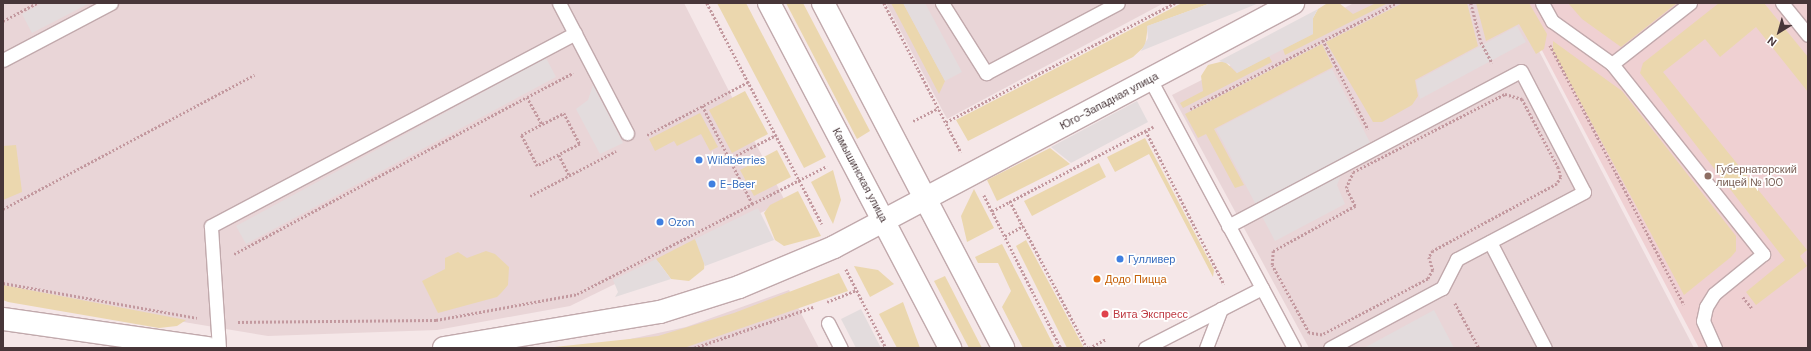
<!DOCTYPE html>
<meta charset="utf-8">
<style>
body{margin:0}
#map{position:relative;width:1811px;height:351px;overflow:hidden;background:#f5e7e8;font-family:"DM Sans",sans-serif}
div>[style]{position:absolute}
.residential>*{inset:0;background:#e9d5d7}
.education>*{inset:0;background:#efd0d2}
.green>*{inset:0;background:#ebd7ae}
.parking>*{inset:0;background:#e3dcdd}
.path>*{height:2.5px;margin-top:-1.25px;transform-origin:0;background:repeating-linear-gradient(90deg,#c3999f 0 2px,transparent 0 4px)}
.roads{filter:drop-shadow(1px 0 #c1a9ac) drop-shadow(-1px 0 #c1a9ac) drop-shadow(0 1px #c1a9ac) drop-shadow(0 -1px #c1a9ac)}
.service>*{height:13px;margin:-6.5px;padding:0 6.5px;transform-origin:6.5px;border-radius:6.5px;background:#fff}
.minor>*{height:22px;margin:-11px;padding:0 11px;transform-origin:11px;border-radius:11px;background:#fff}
.tertiary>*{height:22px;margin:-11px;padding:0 11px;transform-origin:11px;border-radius:11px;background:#fff}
.dots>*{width:11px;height:11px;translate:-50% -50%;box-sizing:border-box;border:2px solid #fff;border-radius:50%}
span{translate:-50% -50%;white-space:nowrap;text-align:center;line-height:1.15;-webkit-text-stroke:3.5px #fff;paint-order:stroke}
.street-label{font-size:11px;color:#483639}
.shop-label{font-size:11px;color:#366cbe}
.left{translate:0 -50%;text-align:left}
.education-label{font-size:11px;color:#785e54}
.food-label{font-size:11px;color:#c56008}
.health-label{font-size:11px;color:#be3a42}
.frame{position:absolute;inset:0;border:4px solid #483639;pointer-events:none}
.north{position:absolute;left:1759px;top:12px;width:40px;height:40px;-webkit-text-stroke:3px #fff;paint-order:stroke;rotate:217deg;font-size:11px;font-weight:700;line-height:16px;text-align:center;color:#483639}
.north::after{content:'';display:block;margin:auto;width:14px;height:18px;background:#483639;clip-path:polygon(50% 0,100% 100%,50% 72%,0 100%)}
</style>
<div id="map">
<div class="residential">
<i style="clip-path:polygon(3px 3px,684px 3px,785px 201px,570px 306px,437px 330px,268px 336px,3px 292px)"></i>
<i style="clip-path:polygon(886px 3px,1164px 3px,947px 119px)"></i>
<i style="clip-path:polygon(1354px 3px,1514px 3px,1694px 348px,1309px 348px,1172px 95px)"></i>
<i style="clip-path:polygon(789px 290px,819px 348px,588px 348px,686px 327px)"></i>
</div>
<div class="education">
<i style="clip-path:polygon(1517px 3px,1808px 3px,1808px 348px,1699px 348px)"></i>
</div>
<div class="green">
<i style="clip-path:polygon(717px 3px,746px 3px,826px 157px,804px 168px)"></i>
<i style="clip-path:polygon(786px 3px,803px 3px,870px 131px,857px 139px)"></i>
<i style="clip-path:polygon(891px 3px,903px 3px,945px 81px,939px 94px)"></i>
<i style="clip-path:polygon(1182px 3px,1211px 3px,1148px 26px,1145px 46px,1133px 57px,968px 141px,956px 120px)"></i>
<i style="clip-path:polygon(1339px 3px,1353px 14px,1376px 3px,1388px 3px,1285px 55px,1283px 49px,1313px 34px,1313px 18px,1318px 9px,1326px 4px)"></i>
<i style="clip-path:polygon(1403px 3px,1467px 3px,1478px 46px,1415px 80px,1418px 96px,1412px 105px,1382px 122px,1373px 122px,1326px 42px)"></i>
<i style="clip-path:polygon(1476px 3px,1529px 3px,1547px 34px,1544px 49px,1536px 54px,1519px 24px,1486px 41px)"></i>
<i style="clip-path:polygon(1568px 3px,1677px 3px,1621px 47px,1582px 19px)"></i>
<i style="clip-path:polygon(1719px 3px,1764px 3px,1808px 57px,1808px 92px,1756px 27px,1720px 57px,1705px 39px,1663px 72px,1807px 250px,1800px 256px,1807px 266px,1756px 305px,1746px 292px,1785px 260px,1640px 73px,1643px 63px)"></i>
<i style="clip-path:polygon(1553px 41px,1622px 91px,1736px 236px,1736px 251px,1731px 257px,1684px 295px,1553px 51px)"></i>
<i style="clip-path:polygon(1322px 44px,1333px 67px,1214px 129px,1244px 185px,1235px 188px,1206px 134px,1198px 138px,1185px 114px)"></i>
<i style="clip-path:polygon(1269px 56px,1272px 62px,1183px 108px,1180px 103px,1203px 91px,1201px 76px,1208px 65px,1224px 61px,1237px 73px)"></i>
<i style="clip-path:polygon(745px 91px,768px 134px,732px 153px,709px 110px)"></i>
<i style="clip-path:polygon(700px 113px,718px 147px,710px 151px,701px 134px,677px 146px,674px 141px,655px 151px,649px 139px)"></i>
<i style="clip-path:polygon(1145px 138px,1214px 270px,1213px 277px,1149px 154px,1115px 172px,1107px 157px)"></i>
<i style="clip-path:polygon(16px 145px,22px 192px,3px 200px,3px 146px)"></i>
<i style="clip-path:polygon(1050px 148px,1070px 164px,997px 201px,987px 180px)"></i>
<i style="clip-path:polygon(777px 150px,791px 177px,754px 196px,740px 170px)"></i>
<i style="clip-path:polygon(1099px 163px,1106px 177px,1032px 216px,1024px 201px)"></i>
<i style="clip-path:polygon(833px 170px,841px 200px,833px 224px,811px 182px)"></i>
<i style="clip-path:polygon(974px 189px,994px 228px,967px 242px,961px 216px)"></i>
<i style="clip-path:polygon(798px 191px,821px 236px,784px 246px,775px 240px,764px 213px,770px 205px)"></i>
<i style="clip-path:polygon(695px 239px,705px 260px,704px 269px,689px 281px,671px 279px,656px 259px)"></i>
<i style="clip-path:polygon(1026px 240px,1084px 348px,1067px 348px,1016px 246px)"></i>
<i style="clip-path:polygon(1002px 244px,1055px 348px,1023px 348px,1002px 307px,1011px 291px,998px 263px,978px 263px,975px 257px)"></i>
<i style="clip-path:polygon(486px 251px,495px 254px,509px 267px,508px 285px,502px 292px,497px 297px,438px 313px,422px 281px,445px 269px,445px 258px,458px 252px,467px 258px)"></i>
<i style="clip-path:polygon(854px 266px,878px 270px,894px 284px,870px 297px)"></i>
<i style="clip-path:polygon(839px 273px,848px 291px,684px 348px,545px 348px,658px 336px,734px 313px)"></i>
<i style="clip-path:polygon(945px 276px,982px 348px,969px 348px,934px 281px)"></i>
<i style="clip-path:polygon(3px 285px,186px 320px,177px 326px,159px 328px,8px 302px,3px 300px)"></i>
<i style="clip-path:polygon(903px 302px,920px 348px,897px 348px,879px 314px)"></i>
</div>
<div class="parking">
<i style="clip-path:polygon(42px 3px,90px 3px,32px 33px,22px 14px)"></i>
<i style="clip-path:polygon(903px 3px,925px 3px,962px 72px,945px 81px)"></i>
<i style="clip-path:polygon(1211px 3px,1259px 3px,1141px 51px,1148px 38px,1147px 26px)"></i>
<i style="clip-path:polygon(1318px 9px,1313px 18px,1313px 34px,1237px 73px,1229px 64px,1219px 61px)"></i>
<i style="clip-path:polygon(1517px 26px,1526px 42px,1420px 99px,1416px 81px)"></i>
<i style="clip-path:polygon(546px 58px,556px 77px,246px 244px,236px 226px)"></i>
<i style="clip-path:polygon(1332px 69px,1376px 154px,1341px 175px,1337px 185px,1345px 204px,1275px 241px,1216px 129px)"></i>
<i style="clip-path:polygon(593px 85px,623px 143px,600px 154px,576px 109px,588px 100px)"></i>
<i style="clip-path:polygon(1137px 101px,1148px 122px,1071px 163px,1051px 147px)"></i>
<i style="clip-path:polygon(758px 208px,774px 240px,705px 266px,695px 239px)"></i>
<i style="clip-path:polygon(656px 259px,671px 279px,615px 297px,618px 292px,613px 280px)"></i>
<i style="clip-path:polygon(861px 309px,881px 348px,856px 348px,841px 319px)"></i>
<i style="clip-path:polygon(1434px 310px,1454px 348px,1364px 348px)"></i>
</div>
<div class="path">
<i style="left:707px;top:3px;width:249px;rotate:62.5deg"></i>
<i style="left:884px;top:3px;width:168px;rotate:62.7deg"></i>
<i style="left:1471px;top:3px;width:40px;rotate:75.6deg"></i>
<i style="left:1481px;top:42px;width:24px;rotate:62deg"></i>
<i style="left:3px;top:21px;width:38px;rotate:-28deg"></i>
<i style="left:1323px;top:40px;width:100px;rotate:63.2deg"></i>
<i style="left:1550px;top:45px;width:292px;rotate:62.7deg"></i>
<i style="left:1505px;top:94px;width:18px;rotate:16deg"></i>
<i style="left:1522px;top:99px;width:77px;rotate:62.1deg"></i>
<i style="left:1558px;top:167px;width:10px;rotate:73deg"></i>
<i style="left:1561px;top:177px;width:8px;rotate:120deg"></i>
<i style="left:1557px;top:184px;width:141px;rotate:151.6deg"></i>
<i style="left:1433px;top:251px;width:7px;rotate:124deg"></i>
<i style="left:1429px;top:257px;width:14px;rotate:73deg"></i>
<i style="left:1433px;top:270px;width:10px;rotate:119deg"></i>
<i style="left:1428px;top:279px;width:120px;rotate:152.2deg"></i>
<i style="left:1322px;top:335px;width:13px;rotate:-171deg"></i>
<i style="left:1309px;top:333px;width:77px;rotate:-118.6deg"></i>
<i style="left:1272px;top:265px;width:14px;rotate:-86deg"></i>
<i style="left:1273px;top:251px;width:94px;rotate:-28.8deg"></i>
<i style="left:1355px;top:206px;width:20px;rotate:-117deg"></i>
<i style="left:1346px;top:188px;width:17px;rotate:-66deg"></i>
<i style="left:1353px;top:172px;width:171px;rotate:-27.2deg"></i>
<i style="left:527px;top:97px;width:52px;rotate:-27.6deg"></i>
<i style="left:1190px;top:109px;width:232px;rotate:-27.2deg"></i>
<i style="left:564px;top:113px;width:35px;rotate:63deg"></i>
<i style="left:580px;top:144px;width:48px;rotate:152.9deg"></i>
<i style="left:537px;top:166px;width:35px;rotate:-117deg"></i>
<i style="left:521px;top:135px;width:48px;rotate:-27.1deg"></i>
<i style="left:913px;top:121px;width:28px;rotate:-27deg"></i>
<i style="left:946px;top:122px;width:258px;rotate:-27.5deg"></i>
<i style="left:1146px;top:131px;width:172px;rotate:63deg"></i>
<i style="left:647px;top:135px;width:114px;rotate:-27.7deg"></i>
<i style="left:559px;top:155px;width:22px;rotate:63deg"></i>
<i style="left:729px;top:159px;width:53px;rotate:-27.1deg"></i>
<i style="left:984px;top:195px;width:171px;rotate:63.3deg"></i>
<i style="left:530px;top:196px;width:97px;rotate:-27.6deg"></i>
<i style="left:1010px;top:201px;width:28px;rotate:63deg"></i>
<i style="left:752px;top:204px;width:84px;rotate:-26.9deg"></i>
<i style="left:3px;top:209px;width:285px;rotate:-28.1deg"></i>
<i style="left:992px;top:211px;width:182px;rotate:-27.6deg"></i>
<i style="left:1005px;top:236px;width:21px;rotate:-29deg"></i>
<i style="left:1023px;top:226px;width:138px;rotate:62.3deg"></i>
<i style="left:234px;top:254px;width:332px;rotate:-28.2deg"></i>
<i style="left:527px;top:97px;width:31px;rotate:61deg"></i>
<i style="left:846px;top:269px;width:89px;rotate:63.1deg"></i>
<i style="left:3px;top:283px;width:197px;rotate:10.2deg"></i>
<i style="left:1743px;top:297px;width:14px;rotate:51deg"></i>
<i style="left:827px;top:302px;width:31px;rotate:-22deg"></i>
<i style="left:1455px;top:303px;width:51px;rotate:61.9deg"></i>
<i style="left:238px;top:322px;width:198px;rotate:-0.6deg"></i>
<i style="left:436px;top:320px;width:143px;rotate:-10.4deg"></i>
<i style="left:577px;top:294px;width:197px;rotate:-27.2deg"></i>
<i style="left:752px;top:204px;width:110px;rotate:-117deg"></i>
<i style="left:694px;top:348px;width:126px;rotate:-19deg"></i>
<i style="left:1089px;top:348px;width:19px;rotate:-28deg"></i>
</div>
<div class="roads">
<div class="service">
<i style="left:559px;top:3px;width:147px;rotate:62.4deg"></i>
<i style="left:942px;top:3px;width:83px;rotate:57.8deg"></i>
<i style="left:986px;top:73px;width:149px;rotate:-27.9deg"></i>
<i style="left:1542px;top:3px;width:21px;rotate:61deg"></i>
<i style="left:1552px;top:21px;width:74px;rotate:35.6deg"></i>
<i style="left:1690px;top:3px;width:99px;rotate:142deg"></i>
<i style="left:1612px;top:64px;width:243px;rotate:51.5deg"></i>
<i style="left:1763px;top:254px;width:63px;rotate:140.8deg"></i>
<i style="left:1714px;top:294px;width:15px;rotate:122deg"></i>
<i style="left:1706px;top:307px;width:14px;rotate:102deg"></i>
<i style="left:1703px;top:321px;width:30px;rotate:66deg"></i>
<i style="left:1782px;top:3px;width:41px;rotate:50.9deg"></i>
<i style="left:3px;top:60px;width:122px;rotate:-27.8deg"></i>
<i style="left:1228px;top:226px;width:331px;rotate:-27.9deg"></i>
<i style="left:1521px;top:71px;width:136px;rotate:62.5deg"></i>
<i style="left:1584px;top:192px;width:144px;rotate:152.2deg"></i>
<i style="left:1457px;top:259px;width:33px;rotate:117deg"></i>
<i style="left:1442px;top:288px;width:127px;rotate:151.8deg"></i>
<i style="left:1490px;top:242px;width:119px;rotate:62.6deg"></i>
<i style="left:1262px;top:288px;width:68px;rotate:61.9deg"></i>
<i style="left:828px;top:323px;width:28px;rotate:63deg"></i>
<i style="left:219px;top:348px;width:122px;rotate:-93.8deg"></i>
<i style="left:211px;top:226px;width:412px;rotate:-27.9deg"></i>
<i style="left:1145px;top:348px;width:131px;rotate:-27.1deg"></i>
<i style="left:1262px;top:288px;width:237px;rotate:-118.2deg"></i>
<i style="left:1206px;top:348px;width:42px;rotate:-69deg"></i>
</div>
<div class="minor">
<i style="left:3px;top:319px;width:207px;rotate:8.1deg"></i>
<i style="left:444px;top:348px;width:219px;rotate:-9.5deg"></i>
<i style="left:660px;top:312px;width:83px;rotate:-17.6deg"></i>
<i style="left:739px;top:287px;width:103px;rotate:-22.8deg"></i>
<i style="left:834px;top:247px;width:520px;rotate:-27.99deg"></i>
</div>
<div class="tertiary">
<i style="left:769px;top:3px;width:390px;rotate:62.3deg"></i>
<i style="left:823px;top:3px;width:389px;rotate:62.4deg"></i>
</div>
</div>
<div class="dots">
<i style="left:699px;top:160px;background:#3f7fe0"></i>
<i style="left:1708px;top:176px;background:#8d6e63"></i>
<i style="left:712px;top:184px;background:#3f7fe0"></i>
<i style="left:660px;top:222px;background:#3f7fe0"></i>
<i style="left:1120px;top:259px;background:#3f7fe0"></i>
<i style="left:1097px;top:279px;background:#e8710a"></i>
<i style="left:1105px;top:314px;background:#e0444e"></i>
</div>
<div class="street-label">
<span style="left:1109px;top:101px;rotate:-28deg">Юго-Западная улица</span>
<span style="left:860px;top:175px;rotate:62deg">Камышинская улица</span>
</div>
<div class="shop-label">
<span class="left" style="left:707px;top:160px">Wildberries</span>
<span class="left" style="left:720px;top:184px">E-Beer</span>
<span class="left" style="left:668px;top:222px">Ozon</span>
<span class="left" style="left:1128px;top:259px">Гулливер</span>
</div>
<div class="education-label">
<span class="left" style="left:1716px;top:176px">Губернаторский<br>лицей № 100</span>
</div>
<div class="food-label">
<span class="left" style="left:1105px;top:279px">Додо Пицца</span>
</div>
<div class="health-label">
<span class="left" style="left:1113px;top:314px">Вита Экспресс</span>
</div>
<div class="frame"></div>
<div class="north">N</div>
</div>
